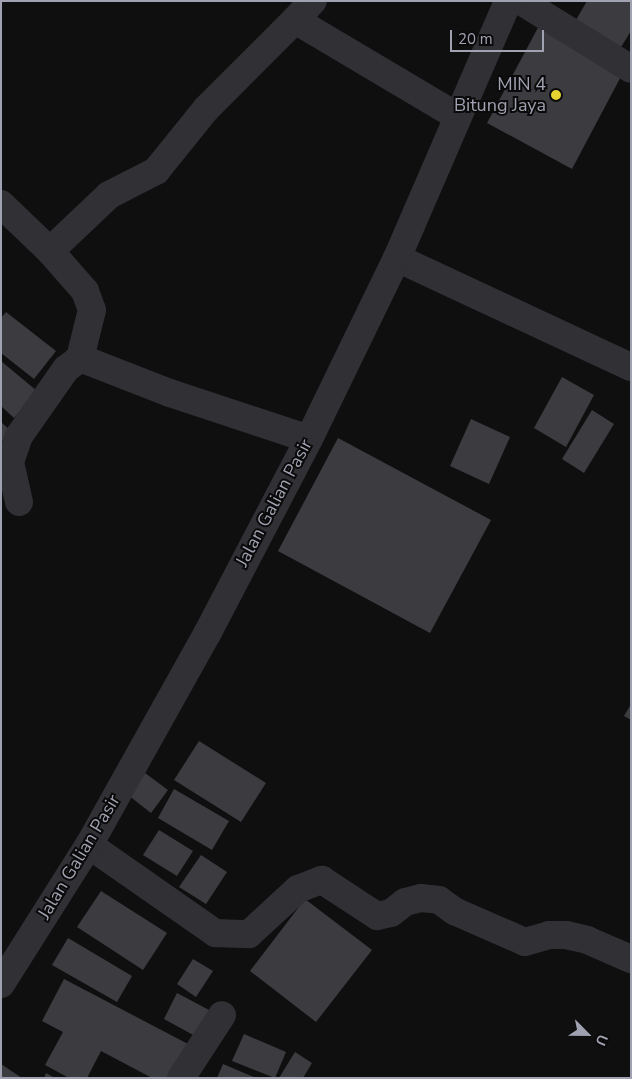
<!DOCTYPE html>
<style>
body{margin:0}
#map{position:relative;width:632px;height:1079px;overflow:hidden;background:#0f0f10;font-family:"Nunito Sans",sans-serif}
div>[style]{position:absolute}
.building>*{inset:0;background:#3c3c40}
.minor>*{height:28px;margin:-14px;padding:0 14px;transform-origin:14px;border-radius:14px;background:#313035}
.dots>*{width:14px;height:14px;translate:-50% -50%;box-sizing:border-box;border:2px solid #0a0a0b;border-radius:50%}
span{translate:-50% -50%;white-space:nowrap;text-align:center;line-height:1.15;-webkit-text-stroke:4px #0a0a0b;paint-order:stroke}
.poi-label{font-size:18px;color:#a1a2b1}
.right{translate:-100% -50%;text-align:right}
.street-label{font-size:18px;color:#a1a2b1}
.frame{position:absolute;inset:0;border:2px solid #a1a2b1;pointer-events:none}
.north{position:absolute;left:562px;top:1009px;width:50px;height:50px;-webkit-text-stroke:4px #0a0a0b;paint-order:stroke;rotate:113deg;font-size:14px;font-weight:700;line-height:20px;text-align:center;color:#a1a2b1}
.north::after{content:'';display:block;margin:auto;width:18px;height:22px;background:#a1a2b1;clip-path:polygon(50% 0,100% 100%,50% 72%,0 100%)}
.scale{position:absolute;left:450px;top:30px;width:94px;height:22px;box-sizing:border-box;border:2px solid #a1a2b1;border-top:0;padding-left:6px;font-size:15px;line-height:18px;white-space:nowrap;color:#a1a2b1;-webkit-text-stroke:4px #0a0a0b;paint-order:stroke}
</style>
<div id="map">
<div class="building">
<i style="clip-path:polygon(587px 1px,631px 1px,631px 31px,618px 52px,573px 25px)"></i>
<i style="clip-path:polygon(541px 22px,626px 67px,572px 169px,487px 123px)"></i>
<i style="clip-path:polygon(6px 312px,56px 351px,34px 379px,1px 353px,1px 318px)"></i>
<i style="clip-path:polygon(1px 361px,37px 391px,14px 418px,1px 406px)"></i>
<i style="clip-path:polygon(562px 377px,594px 395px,566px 447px,534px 428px)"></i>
<i style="clip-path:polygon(592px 410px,614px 424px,584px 473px,562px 459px)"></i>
<i style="clip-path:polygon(471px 419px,510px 437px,489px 484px,450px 466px)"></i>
<i style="clip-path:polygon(1px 422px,11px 431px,1px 442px)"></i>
<i style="clip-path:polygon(338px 438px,491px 520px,430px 633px,278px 551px)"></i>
<i style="clip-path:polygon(631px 704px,631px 720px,624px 716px)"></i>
<i style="clip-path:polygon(199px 741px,266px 783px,241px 822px,174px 780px)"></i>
<i style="clip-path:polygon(145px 773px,168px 790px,151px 813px,128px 795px)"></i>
<i style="clip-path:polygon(174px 789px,229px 821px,212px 850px,158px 818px)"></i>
<i style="clip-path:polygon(159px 830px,193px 851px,177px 876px,143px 855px)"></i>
<i style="clip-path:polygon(201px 855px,227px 872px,206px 904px,179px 887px)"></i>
<i style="clip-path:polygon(101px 891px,167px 933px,143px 970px,77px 927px)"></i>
<i style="clip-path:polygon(305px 899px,372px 950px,316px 1022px,250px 971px)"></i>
<i style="clip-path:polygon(68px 938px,132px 976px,117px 1002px,52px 965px)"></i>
<i style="clip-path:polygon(193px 959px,213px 971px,196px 997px,177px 984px)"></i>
<i style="clip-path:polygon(64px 979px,188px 1044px,171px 1078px,152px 1078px,101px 1051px,87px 1078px,69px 1078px,45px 1065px,63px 1032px,42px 1021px)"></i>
<i style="clip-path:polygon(177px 993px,209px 1010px,195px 1036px,164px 1019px)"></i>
<i style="clip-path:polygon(244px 1034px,286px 1052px,275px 1078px,232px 1061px)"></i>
<i style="clip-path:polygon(295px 1052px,312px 1063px,303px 1078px,279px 1078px)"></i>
<i style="clip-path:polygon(1px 1064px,22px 1078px,1px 1078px)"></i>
<i style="clip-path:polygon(223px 1064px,256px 1078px,217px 1078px)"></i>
<i style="clip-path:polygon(46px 1073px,55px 1078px,44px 1078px)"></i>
</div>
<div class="minor">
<i style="left:521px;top:1px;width:129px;rotate:31.7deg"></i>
<i style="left:295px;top:20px;width:26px;rotate:-47deg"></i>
<i style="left:1px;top:204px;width:68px;rotate:43.8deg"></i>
<i style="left:50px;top:251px;width:53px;rotate:48.8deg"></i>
<i style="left:85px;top:291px;width:20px;rotate:70deg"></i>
<i style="left:92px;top:310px;width:49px;rotate:104deg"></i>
<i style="left:80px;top:358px;width:97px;rotate:21.3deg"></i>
<i style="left:170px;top:393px;width:146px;rotate:18.3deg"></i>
<i style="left:50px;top:251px;width:81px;rotate:-43.5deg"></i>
<i style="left:109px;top:195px;width:53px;rotate:-27.1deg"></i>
<i style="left:156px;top:171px;width:80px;rotate:-51.1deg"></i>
<i style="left:206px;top:109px;width:126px;rotate:-45deg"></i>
<i style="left:295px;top:20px;width:188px;rotate:30.7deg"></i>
<i style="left:397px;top:258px;width:258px;rotate:25deg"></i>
<i style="left:19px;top:502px;width:41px;rotate:-102.7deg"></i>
<i style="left:10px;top:462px;width:28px;rotate:-71deg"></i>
<i style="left:19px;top:436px;width:82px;rotate:-55deg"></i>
<i style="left:66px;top:369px;width:18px;rotate:-38deg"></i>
<i style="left:89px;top:845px;width:154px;rotate:34.9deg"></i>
<i style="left:215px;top:933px;width:34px;rotate:2deg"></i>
<i style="left:249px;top:934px;width:67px;rotate:-42.6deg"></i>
<i style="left:298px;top:889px;width:26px;rotate:-21deg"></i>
<i style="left:322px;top:880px;width:66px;rotate:33.2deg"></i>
<i style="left:377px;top:916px;width:14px;rotate:-12deg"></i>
<i style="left:391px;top:913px;width:18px;rotate:-38deg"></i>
<i style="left:405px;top:902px;width:16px;rotate:-14deg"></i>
<i style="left:421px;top:898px;width:18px;rotate:6deg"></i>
<i style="left:439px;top:900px;width:19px;rotate:36deg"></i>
<i style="left:454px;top:911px;width:77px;rotate:23.6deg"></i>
<i style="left:525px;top:942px;width:25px;rotate:-16deg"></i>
<i style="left:549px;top:935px;width:17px"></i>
<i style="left:566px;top:935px;width:22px;rotate:13deg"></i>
<i style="left:587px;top:940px;width:48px;rotate:23.4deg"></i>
<i style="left:1px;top:984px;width:165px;rotate:-57.7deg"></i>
<i style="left:89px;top:845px;width:242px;rotate:-60.8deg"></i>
<i style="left:207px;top:634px;width:220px;rotate:-62.4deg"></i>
<i style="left:309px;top:439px;width:201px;rotate:-64.1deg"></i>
<i style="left:397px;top:258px;width:280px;rotate:-66.6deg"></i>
<i style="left:181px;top:1078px;width:75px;rotate:-56.9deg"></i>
</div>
<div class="dots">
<i style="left:556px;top:95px;background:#e8d330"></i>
</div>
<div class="poi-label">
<span class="right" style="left:546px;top:95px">MIN 4<br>Bitung Jaya</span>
</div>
<div class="street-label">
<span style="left:274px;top:503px;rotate:-62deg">Jalan Galian Pasir</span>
<span style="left:79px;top:857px;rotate:-59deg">Jalan Galian Pasir</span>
</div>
<div class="frame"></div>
<div class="north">U</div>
<div class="scale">20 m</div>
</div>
